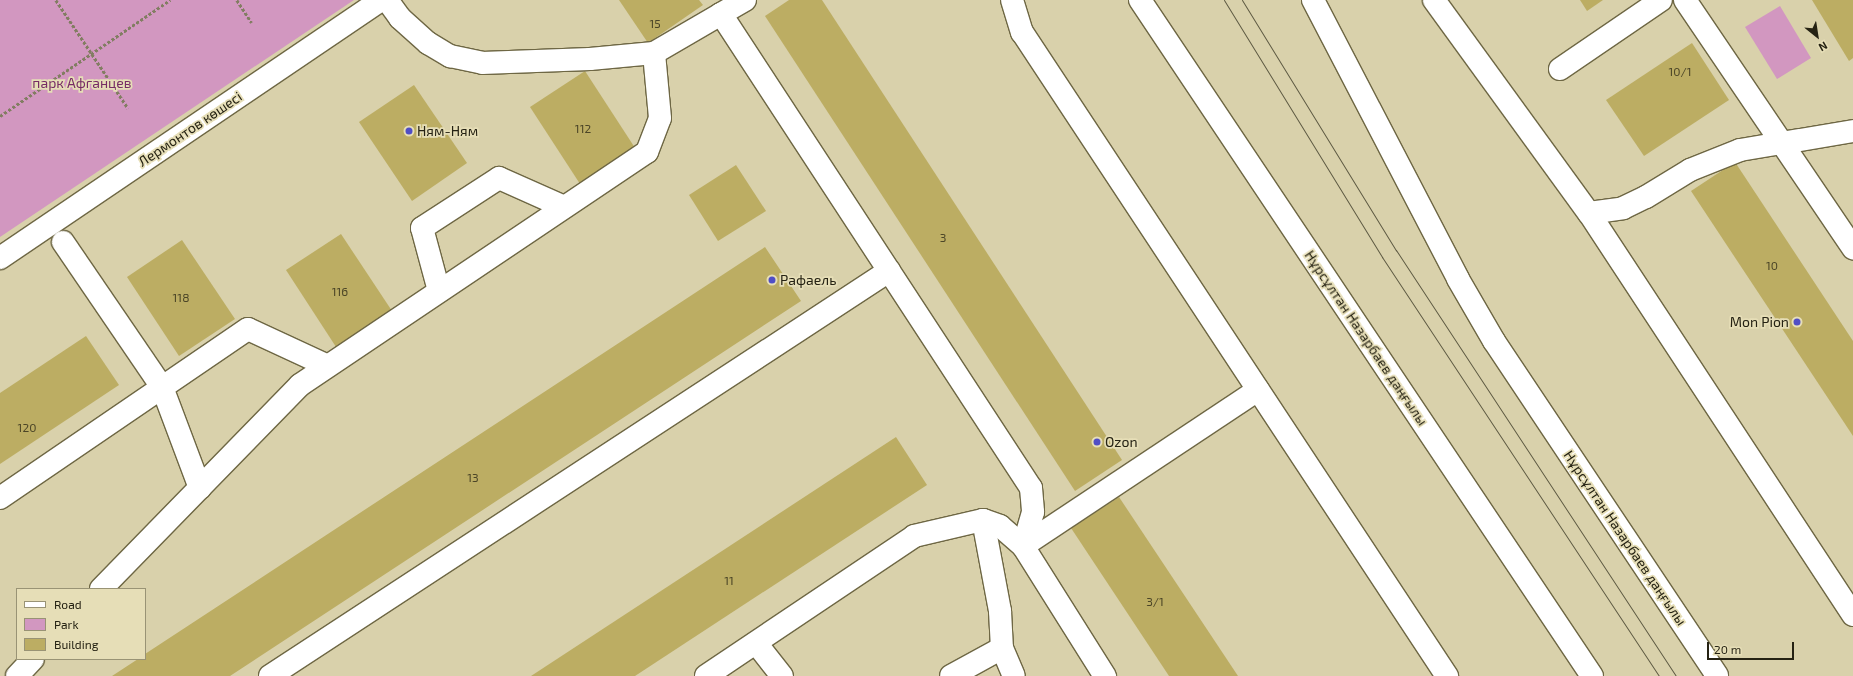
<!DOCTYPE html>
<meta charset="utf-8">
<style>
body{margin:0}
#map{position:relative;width:1853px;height:676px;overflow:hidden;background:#d9d1ab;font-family:"Exo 2",sans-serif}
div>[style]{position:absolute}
.green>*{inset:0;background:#d297c0}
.building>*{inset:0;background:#bcad63}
.path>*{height:2.5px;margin-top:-1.25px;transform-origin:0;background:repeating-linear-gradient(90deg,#827d62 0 3px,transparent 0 5px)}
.roads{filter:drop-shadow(1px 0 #6e6744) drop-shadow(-1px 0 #6e6744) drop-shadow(0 1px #6e6744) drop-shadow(0 -1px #6e6744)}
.minor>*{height:22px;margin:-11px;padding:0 11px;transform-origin:11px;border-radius:11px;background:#fff}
.major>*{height:22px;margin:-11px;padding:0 11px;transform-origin:11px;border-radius:11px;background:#fff}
.tram>*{height:1px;margin:-0.5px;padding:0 0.5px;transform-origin:0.5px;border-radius:0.5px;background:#5e5a43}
.dots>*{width:11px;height:11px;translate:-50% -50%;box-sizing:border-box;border:2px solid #e6deb7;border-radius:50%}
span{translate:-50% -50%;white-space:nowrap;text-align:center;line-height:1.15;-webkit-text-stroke:3.5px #e6deb7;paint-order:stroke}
.number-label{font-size:12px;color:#4b4527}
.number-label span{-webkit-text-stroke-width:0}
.park-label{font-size:14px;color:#772c65}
.street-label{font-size:14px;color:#252213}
.poi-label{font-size:14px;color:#252213}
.left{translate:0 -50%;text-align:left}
.right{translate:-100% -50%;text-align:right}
.legend{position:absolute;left:16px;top:588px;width:130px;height:72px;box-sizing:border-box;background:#e6deb7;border:1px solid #999375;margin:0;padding:5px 7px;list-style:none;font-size:12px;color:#252213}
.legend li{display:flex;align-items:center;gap:8px;height:20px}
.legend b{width:20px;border:1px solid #999375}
.north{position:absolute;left:1797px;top:16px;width:40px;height:40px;-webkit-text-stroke:3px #e6deb7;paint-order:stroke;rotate:150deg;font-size:11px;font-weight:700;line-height:16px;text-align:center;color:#252213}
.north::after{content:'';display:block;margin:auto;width:14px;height:18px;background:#252213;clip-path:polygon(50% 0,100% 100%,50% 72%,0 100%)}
.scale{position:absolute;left:1707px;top:642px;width:87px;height:18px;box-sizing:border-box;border:2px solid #252213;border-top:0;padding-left:5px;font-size:12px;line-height:14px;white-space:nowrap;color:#252213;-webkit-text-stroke:3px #e6deb7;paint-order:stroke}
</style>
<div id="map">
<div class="green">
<i style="clip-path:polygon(0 0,354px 0,0 237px)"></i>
<i style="clip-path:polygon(1780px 6px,1811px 58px,1777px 79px,1745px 27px)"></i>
</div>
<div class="building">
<i style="clip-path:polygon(619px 0,699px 0,703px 5px,648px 43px)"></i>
<i style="clip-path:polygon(789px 0,822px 0,1122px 460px,1075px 491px,765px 16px)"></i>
<i style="clip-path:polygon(1580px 0,1603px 0,1587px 11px)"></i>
<i style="clip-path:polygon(1812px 0,1853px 0,1853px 58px,1849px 61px)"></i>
<i style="clip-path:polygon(1692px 43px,1729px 100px,1644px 156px,1606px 100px)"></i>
<i style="clip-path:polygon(585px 71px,637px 151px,582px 187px,530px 107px)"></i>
<i style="clip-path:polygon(414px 85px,467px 163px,412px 201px,359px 122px)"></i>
<i style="clip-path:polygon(1735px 162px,1853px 341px,1853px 436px,1691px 191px)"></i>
<i style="clip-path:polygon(736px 165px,766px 211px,718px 241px,689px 195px)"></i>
<i style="clip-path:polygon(341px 234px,394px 314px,338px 350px,286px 270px)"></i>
<i style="clip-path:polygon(182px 240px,235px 319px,179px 356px,127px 277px)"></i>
<i style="clip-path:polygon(765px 247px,801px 301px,230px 676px,112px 676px,138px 659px,145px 659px,145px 654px)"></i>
<i style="clip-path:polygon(86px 336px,119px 385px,0 464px,0 393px)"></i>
<i style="clip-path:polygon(896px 437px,927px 485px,635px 676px,531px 676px)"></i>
<i style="clip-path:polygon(1119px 497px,1238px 676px,1169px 676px,1071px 528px)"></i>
</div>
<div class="path">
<i style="left:56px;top:0;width:130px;rotate:56.3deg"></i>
<i style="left:237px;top:0;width:27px;rotate:57deg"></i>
<i style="left:0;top:116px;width:206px;rotate:-34.3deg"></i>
</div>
<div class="roads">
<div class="minor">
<i style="left:387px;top:0;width:22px;rotate:54deg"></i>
<i style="left:400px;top:18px;width:38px;rotate:42deg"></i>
<i style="left:428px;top:43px;width:26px;rotate:31deg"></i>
<i style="left:450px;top:56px;width:33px;rotate:12deg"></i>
<i style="left:482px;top:63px;width:108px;rotate:-2.1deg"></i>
<i style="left:590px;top:59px;width:64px;rotate:-5.4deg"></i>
<i style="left:745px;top:0;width:28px;rotate:150deg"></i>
<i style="left:721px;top:14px;width:566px;rotate:56.81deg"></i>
<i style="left:1031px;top:488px;width:24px;rotate:85deg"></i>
<i style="left:1033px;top:512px;width:35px;rotate:106deg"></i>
<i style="left:1012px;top:0;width:34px;rotate:73deg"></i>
<i style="left:1022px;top:32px;width:772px;rotate:56.58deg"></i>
<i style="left:1434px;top:0;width:263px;rotate:54deg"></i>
<i style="left:1589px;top:213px;width:481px;rotate:56.7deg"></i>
<i style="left:1685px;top:0;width:300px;rotate:55.9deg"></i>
<i style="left:1560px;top:69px;width:122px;rotate:-34.3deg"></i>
<i style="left:1589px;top:213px;width:34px;rotate:-8deg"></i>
<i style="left:1623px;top:208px;width:25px;rotate:-26deg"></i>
<i style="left:1646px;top:197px;width:52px;rotate:-31.5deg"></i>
<i style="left:1690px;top:170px;width:54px;rotate:-21.8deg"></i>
<i style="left:1740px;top:150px;width:115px;rotate:-9.5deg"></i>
<i style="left:63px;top:242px;width:176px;rotate:55.7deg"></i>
<i style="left:162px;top:387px;width:108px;rotate:69.4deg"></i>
<i style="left:439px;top:291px;width:65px;rotate:-105.1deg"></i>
<i style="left:422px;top:228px;width:92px;rotate:-33deg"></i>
<i style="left:499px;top:178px;width:71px;rotate:24deg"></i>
<i style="left:0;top:498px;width:300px;rotate:-34.3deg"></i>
<i style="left:248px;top:329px;width:88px;rotate:24.8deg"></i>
<i style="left:983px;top:520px;width:93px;rotate:79.4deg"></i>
<i style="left:1000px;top:611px;width:37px;rotate:87deg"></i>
<i style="left:1002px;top:648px;width:30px;rotate:67deg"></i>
<i style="left:1023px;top:546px;width:282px;rotate:-33.6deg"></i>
<i style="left:101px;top:589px;width:285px;rotate:-45.7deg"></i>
<i style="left:300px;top:385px;width:418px;rotate:-33.9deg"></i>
<i style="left:647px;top:152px;width:36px;rotate:-69deg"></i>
<i style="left:660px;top:118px;width:65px;rotate:-95.3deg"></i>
<i style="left:654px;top:53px;width:78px;rotate:-30.2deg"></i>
<i style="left:756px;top:643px;width:42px;rotate:51.8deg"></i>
<i style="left:17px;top:676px;width:23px;rotate:-47deg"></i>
<i style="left:270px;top:676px;width:740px;rotate:-33.2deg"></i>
<i style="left:706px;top:676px;width:251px;rotate:-33.9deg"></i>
<i style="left:914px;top:536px;width:71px;rotate:-13.1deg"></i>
<i style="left:983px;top:520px;width:18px;rotate:19deg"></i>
<i style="left:1000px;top:526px;width:30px;rotate:41deg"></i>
<i style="left:1023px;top:546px;width:154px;rotate:57.8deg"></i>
<i style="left:951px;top:676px;width:58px;rotate:-28.8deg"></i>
</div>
<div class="major">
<i style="left:1140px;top:0;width:813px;rotate:56.23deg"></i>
<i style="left:1313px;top:0;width:314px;rotate:62.5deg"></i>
<i style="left:1458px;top:279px;width:72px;rotate:59.9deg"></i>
<i style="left:1494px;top:341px;width:402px;rotate:56.3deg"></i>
<i style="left:0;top:258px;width:460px;rotate:-34.1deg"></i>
</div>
</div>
<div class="tram">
<i style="left:1224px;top:0;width:302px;rotate:58.4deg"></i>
<i style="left:1382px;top:257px;width:502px;rotate:56.53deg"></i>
<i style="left:1242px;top:0;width:294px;rotate:58.4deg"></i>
<i style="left:1396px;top:250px;width:510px;rotate:56.68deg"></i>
</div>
<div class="dots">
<i style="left:409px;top:131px;background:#504ec5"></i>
<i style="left:772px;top:280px;background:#504ec5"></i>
<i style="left:1797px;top:322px;background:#504ec5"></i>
<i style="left:1097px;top:442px;background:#504ec5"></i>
</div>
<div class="number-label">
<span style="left:655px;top:24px">15</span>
<span style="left:1680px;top:72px">10/1</span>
<span style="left:583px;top:129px">112</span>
<span style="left:943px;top:238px">3</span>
<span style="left:1772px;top:266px">10</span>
<span style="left:340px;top:292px">116</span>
<span style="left:181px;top:298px">118</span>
<span style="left:27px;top:428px">120</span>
<span style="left:473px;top:478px">13</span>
<span style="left:729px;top:581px">11</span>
<span style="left:1155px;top:602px">3/1</span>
</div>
<div class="park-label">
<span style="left:82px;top:83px">парк Афганцев</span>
</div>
<div class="street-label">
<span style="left:190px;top:129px;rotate:-34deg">Лермонтов көшесі</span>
<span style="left:1366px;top:338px;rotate:56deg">Нұрсұлтан Назарбаев даңғылы</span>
<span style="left:1625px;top:538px;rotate:56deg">Нұрсұлтан Назарбаев даңғылы</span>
</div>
<div class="poi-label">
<span class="left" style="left:417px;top:131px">Ням-Ням</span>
<span class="left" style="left:780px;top:280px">Рафаель</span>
<span class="right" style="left:1789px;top:322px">Mon Pion</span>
<span class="left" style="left:1105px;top:442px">Ozon</span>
</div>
<ul class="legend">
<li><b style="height:5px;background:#fff"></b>Road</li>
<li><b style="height:11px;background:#d297c0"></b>Park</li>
<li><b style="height:11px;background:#bcad63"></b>Building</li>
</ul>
<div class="north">N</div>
<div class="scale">20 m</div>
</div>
